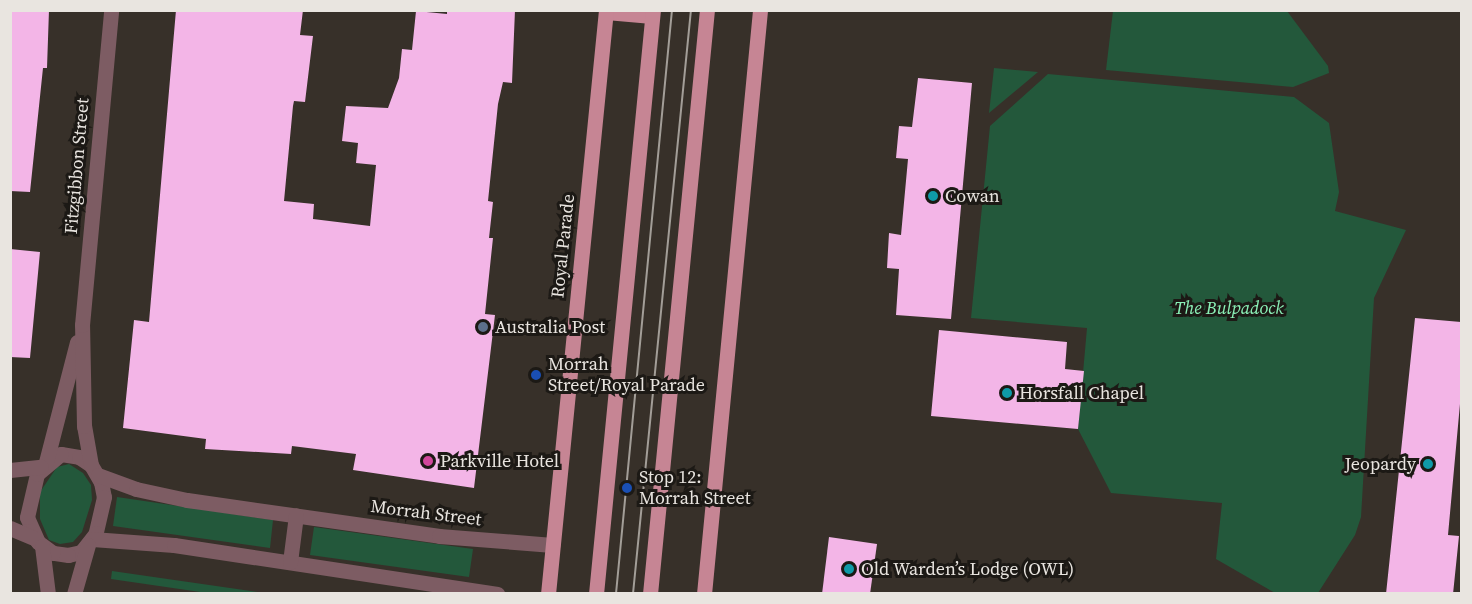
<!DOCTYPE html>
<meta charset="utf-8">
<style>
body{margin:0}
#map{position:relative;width:1472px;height:604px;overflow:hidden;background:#373029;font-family:"Source Serif 4",serif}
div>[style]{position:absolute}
.green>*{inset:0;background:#23583b}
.building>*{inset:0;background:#f3b5e7}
.minor>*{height:15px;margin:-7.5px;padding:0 7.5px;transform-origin:7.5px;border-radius:7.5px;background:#7d5c63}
.major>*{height:15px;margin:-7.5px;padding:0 7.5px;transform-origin:7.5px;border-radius:7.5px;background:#c68594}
.tram>*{height:1.5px;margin:-0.75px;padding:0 0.75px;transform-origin:0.75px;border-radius:0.75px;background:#a39e98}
.dots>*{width:16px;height:16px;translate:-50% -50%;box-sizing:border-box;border:3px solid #1c1915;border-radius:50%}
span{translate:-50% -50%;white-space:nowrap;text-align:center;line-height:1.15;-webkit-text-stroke:6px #1c1915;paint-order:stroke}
.street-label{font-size:18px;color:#e9e5e0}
.poi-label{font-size:18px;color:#e9e5e0}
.left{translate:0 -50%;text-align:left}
.right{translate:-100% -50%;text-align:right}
.park-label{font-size:18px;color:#8bf1b7;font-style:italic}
.frame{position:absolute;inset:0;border:12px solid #e9e5e0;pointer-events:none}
</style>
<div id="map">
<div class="green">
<i style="clip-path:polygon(1287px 11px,1328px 66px,1329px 73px,1293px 87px,1106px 70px,1113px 11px)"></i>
<i style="clip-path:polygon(994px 68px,1038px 72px,989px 113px)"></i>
<i style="clip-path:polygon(1048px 74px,1294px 97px,1329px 123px,1339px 192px,1335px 211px,1406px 230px,1374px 298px,1361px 517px,1355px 535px,1318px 593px,1275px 593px,1216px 559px,1222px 503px,1111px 493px,1078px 429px,1087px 328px,971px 318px,990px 126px)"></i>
<i style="clip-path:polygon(69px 464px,83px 473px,91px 485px,92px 500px,82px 532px,73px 542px,60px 544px,49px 540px,40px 519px,40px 492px,57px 467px)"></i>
<i style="clip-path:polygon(117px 497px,273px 520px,270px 548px,113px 526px)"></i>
<i style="clip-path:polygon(314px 527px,473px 549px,469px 577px,310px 555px)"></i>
<i style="clip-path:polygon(112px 571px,265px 593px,207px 593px,111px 579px)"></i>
</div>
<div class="building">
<i style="clip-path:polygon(10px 10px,49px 10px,47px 68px,43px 68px,30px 192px,10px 191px)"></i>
<i style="clip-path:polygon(176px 10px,303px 10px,300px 35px,313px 36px,305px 102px,294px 101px,293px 106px,284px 201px,314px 204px,313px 219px,370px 226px,376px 165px,356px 163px,358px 143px,342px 141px,346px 106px,388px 108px,399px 78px,402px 49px,412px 50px,416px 11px,447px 14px,447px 10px,515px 10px,512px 83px,503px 82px,498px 104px,488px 201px,493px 202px,489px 238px,493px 238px,485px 314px,495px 315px,474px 488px,353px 470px,356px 454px,292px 446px,291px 454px,205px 449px,206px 439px,123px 428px,134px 320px,149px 322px)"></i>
<i style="clip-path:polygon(918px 78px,972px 83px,951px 319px,896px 315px,899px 269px,887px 268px,889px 233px,901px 235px,908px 159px,896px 158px,899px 126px,912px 127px)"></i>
<i style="clip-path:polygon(10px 249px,40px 252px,30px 358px,10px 357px)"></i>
<i style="clip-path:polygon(1415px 318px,1461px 322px,1461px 393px,1448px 535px,1459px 536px,1453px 594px,1386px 594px)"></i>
<i style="clip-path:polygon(939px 330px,1067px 342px,1065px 369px,1084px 371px,1078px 429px,931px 416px)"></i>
<i style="clip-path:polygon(829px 537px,877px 544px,870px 594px,822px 594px)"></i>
</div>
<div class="minor">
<i style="left:61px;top:454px;width:18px;rotate:9deg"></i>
<i style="left:79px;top:457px;width:14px;rotate:34deg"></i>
<i style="left:91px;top:465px;width:20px;rotate:60deg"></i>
<i style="left:101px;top:482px;width:15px;rotate:79deg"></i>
<i style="left:104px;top:497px;width:37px;rotate:103deg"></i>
<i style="left:96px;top:533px;width:24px;rotate:128deg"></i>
<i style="left:81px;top:552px;width:13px;rotate:167deg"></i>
<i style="left:68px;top:555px;width:15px;rotate:-172deg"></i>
<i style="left:53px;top:553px;width:19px;rotate:-144deg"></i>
<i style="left:38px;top:542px;width:27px;rotate:-114deg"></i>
<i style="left:27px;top:517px;width:44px;rotate:-76.9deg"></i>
<i style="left:37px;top:474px;width:31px;rotate:-40deg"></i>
<i style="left:46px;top:462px;width:124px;rotate:-75.5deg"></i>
<i style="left:91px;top:465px;width:40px;rotate:-100deg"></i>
<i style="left:84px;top:426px;width:101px;rotate:-91.1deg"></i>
<i style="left:82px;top:325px;width:316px;rotate:-84.7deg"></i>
<i style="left:10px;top:470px;width:31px;rotate:-6deg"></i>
<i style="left:98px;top:475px;width:40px;rotate:20.2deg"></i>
<i style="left:136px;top:489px;width:52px;rotate:12.2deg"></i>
<i style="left:187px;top:500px;width:255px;rotate:8.1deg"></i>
<i style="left:439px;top:536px;width:114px;rotate:4.5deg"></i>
<i style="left:10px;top:528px;width:26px;rotate:23deg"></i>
<i style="left:92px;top:539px;width:82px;rotate:4.2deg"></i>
<i style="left:174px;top:545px;width:327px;rotate:8.6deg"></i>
<i style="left:42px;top:546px;width:48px;rotate:82.9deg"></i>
<i style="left:290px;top:562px;width:47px;rotate:-82.7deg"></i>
<i style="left:74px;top:594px;width:51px;rotate:-74.1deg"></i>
</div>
<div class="major">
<i style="left:606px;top:12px;width:46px;rotate:5deg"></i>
<i style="left:548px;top:594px;width:587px;rotate:-84.33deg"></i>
<i style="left:596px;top:594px;width:587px;rotate:-84.43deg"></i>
<i style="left:650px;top:594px;width:587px;rotate:-84.43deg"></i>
<i style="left:704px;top:594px;width:587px;rotate:-84.52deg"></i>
</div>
<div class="tram">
<i style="left:616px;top:594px;width:587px;rotate:-84.52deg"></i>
<i style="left:633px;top:594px;width:587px;rotate:-84.33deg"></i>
</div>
<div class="dots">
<i style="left:933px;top:196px;background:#0f9aa8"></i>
<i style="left:483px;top:327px;background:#5c6f8a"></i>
<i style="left:536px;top:375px;background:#1a4fb4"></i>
<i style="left:1007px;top:393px;background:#0f9aa8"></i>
<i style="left:428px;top:461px;background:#d1479c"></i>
<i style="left:1428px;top:464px;background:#0f9aa8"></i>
<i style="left:627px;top:488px;background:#1a4fb4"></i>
<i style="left:849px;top:569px;background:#0f9aa8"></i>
</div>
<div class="street-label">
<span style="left:77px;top:166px;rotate:-85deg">Fitzgibbon Street</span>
<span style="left:563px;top:246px;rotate:-84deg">Royal Parade</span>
<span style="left:426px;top:513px;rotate:7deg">Morrah Street</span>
</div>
<div class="poi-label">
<span class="left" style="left:945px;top:196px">Cowan</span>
<span class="left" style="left:495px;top:327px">Australia Post</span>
<span class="left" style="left:548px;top:375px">Morrah<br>Street/Royal Parade</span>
<span class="left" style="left:1019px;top:393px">Horsfall Chapel</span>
<span class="left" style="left:440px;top:461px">Parkville Hotel</span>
<span class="right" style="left:1416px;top:464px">Jeopardy</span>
<span class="left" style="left:639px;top:488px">Stop 12:<br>Morrah Street</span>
<span class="left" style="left:861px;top:569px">Old Warden’s Lodge (OWL)</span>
</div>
<div class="park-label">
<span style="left:1229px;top:308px">The Bulpadock</span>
</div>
<div class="frame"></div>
</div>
